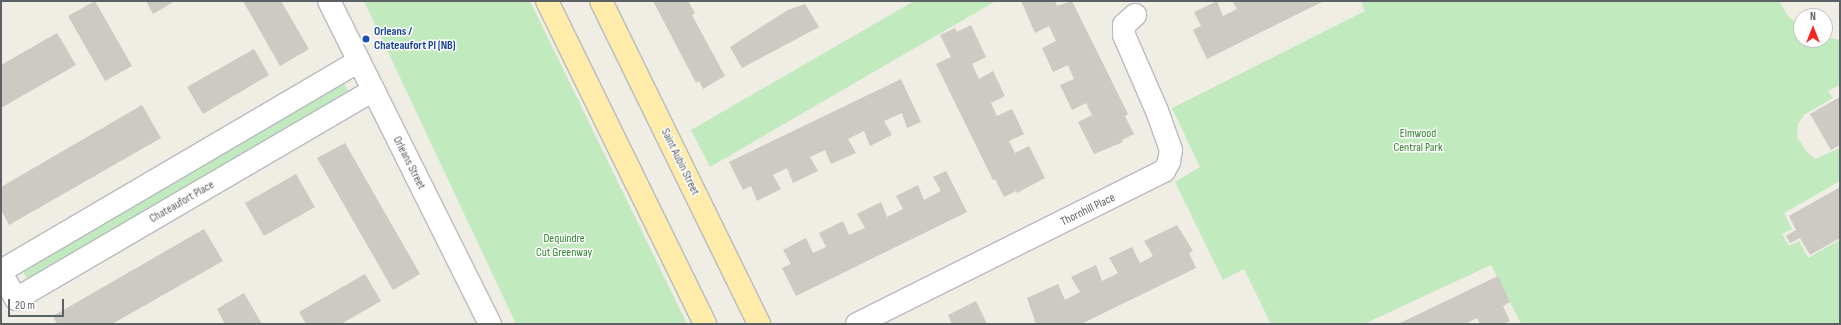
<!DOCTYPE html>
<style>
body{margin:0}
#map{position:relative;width:1841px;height:325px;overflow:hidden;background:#f0ede4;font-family:"Sofia Sans Condensed",sans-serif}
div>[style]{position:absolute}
.green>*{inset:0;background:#c2eabf}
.building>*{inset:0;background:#cdc9c3}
.roads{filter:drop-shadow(1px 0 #b7bbbf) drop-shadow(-1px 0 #b7bbbf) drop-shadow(0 1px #b7bbbf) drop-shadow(0 -1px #b7bbbf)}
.minor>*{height:22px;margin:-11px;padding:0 11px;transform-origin:11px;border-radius:11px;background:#fff}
.major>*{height:22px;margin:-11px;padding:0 11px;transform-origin:11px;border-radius:11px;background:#ffebaa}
.dots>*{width:11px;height:11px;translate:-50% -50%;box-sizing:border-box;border:2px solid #fff;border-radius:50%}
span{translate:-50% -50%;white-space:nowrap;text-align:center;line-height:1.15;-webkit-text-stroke:3px #fff;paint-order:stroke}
.transit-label{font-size:12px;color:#164399;font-weight:700}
.left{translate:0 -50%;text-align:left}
.park-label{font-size:12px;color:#2f842d}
.street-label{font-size:12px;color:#5c6166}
.frame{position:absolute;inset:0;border:2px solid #5c6166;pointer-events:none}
.north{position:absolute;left:1793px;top:8px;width:40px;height:40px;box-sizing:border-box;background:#fff;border:1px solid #bec0c2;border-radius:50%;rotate:0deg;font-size:11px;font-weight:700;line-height:16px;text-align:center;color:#5c6166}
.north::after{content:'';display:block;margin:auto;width:14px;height:18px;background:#f82422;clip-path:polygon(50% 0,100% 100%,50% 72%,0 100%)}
.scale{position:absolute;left:8px;top:299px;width:56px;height:18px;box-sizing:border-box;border:2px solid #5c6166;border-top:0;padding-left:5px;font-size:12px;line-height:14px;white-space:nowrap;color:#5c6166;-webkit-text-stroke:3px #fff;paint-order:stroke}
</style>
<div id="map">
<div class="green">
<i style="clip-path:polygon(364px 1px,530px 1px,687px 324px,516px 324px)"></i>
<i style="clip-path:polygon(914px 1px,996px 1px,710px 167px,691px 130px)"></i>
<i style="clip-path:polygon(1361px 1px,1779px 1px,1788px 16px,1801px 27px,1801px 40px,1825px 40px,1825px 37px,1840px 40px,1840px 85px,1828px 91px,1833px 98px,1804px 115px,1798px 124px,1797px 137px,1807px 152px,1815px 159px,1840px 148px,1840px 181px,1784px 213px,1792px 229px,1782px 234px,1789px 246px,1799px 241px,1808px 258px,1840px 240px,1840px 324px,1521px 324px,1491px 265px,1364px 324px,1271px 324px,1244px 269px,1223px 280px,1175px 182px,1200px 167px,1172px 108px,1365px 11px)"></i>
<i style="clip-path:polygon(343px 82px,350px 94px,29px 281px,21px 269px)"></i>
</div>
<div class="building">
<i style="clip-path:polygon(95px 1px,132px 66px,105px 81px,68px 16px)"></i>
<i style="clip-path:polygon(146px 1px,175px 1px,153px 14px)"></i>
<i style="clip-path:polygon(243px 1px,281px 1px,309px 49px,280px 66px)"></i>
<i style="clip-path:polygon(653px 1px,688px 1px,695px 13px,692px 15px,725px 76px,703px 89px,699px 81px,696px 83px)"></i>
<i style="clip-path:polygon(1021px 1px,1055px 1px,1057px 6px,1072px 1px,1128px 114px,1125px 116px,1134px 134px,1122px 140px,1123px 142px,1094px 154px,1078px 122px,1092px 115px,1086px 103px,1072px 110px,1060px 85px,1074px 79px,1068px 65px,1053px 72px,1042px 48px,1056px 41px,1049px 26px,1035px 33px)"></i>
<i style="clip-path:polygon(1217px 1px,1223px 16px,1237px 9px,1232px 1px,1324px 1px,1207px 59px,1193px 30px,1201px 26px,1194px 12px)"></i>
<i style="clip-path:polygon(805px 4px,819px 27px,742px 68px,730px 47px,788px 10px)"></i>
<i style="clip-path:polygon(971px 25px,986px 57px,972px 64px,979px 79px,993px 71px,1005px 96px,991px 103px,997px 116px,1012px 109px,1024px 134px,1009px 141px,1015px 153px,1029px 146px,1045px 178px,1017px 193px,1016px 191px,1004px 197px,995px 179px,993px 180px,936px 64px,951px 57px,940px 35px,955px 28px,957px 32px)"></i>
<i style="clip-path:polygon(57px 33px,76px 65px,1px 108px,1px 65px)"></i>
<i style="clip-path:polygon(254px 49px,269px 75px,203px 114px,187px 87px)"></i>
<i style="clip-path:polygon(901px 79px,921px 122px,907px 128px,902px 113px,884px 121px,892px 135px,870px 146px,864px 131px,848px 139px,856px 153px,831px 164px,825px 150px,810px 157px,818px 171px,793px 183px,787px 168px,773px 175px,781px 189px,757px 201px,751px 186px,743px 190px,729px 162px)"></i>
<i style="clip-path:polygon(1840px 97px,1840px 145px,1831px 150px,1810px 114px)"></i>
<i style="clip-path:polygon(142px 105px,161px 138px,9px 225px,1px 210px,1px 187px)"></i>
<i style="clip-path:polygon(345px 143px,420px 274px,393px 290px,317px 158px)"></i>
<i style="clip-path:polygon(946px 171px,967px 212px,796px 296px,782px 268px,791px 264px,783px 250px,806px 238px,813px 253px,826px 247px,819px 233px,843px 221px,849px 235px,865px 228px,857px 214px,881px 202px,887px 217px,903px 209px,896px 196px,918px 185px,924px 200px,941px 191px,933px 177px)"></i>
<i style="clip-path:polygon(296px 174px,315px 207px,264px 236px,245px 203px)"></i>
<i style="clip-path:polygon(1840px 187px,1840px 238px,1810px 255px,1800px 238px,1790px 243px,1786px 236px,1796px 230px,1789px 216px)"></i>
<i style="clip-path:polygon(1177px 225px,1193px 251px,1189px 253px,1196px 268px,1081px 324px,1036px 324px,1027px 298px,1058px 284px,1065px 300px,1080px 292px,1071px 277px,1096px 265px,1102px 281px,1118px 273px,1109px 258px,1132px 247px,1140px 263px,1153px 256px,1144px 241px)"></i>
<i style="clip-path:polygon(204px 229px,223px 261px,112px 324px,57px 324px,53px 316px)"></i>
<i style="clip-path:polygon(365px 274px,381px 301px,341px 324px,306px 324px,299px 312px)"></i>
<i style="clip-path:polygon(1498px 276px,1510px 302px,1503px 306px,1510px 321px,1503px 324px,1480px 324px,1477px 318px,1465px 324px,1398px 324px)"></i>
<i style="clip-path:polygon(244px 293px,262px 324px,225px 324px,217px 309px)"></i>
<i style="clip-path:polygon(976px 301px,987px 324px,952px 324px,948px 315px)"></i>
</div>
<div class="roads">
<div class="minor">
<i style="left:329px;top:1px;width:361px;rotate:63.5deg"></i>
<i style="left:1px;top:271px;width:415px;rotate:-30.4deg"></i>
<i style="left:1px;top:273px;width:30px;rotate:60deg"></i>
<i style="left:16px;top:299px;width:414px;rotate:-30.3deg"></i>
<i style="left:857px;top:324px;width:343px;rotate:-26.5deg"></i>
<i style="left:1164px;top:171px;width:10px;rotate:-61deg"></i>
<i style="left:1169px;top:162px;width:12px;rotate:-81deg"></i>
<i style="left:1171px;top:150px;width:41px;rotate:-109.7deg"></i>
<i style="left:1157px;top:111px;width:83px;rotate:-113.5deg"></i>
<i style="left:1124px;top:35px;width:10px;rotate:-90deg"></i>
<i style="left:1124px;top:25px;width:15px;rotate:-42deg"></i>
</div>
<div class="major">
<i style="left:547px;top:1px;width:360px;rotate:63.9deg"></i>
<i style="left:601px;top:1px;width:360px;rotate:63.9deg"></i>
</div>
</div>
<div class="dots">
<i style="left:366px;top:39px;background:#1a4fb4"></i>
</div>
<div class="transit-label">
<span class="left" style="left:374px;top:39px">Orleans /<br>Chateaufort Pl (NB)</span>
</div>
<div class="park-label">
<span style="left:1418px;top:141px">Elmwood<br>Central Park</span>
<span style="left:564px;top:246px">Dequindre<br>Cut Greenway</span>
</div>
<div class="street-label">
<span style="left:680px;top:162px;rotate:64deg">Saint Aubin Street</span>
<span style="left:409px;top:163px;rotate:63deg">Orleans Street</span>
<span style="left:182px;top:202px;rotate:-30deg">Chateaufort Place</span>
<span style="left:1088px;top:210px;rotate:-26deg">Thornhill Place</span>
</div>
<div class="frame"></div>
<div class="north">N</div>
<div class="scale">20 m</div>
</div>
